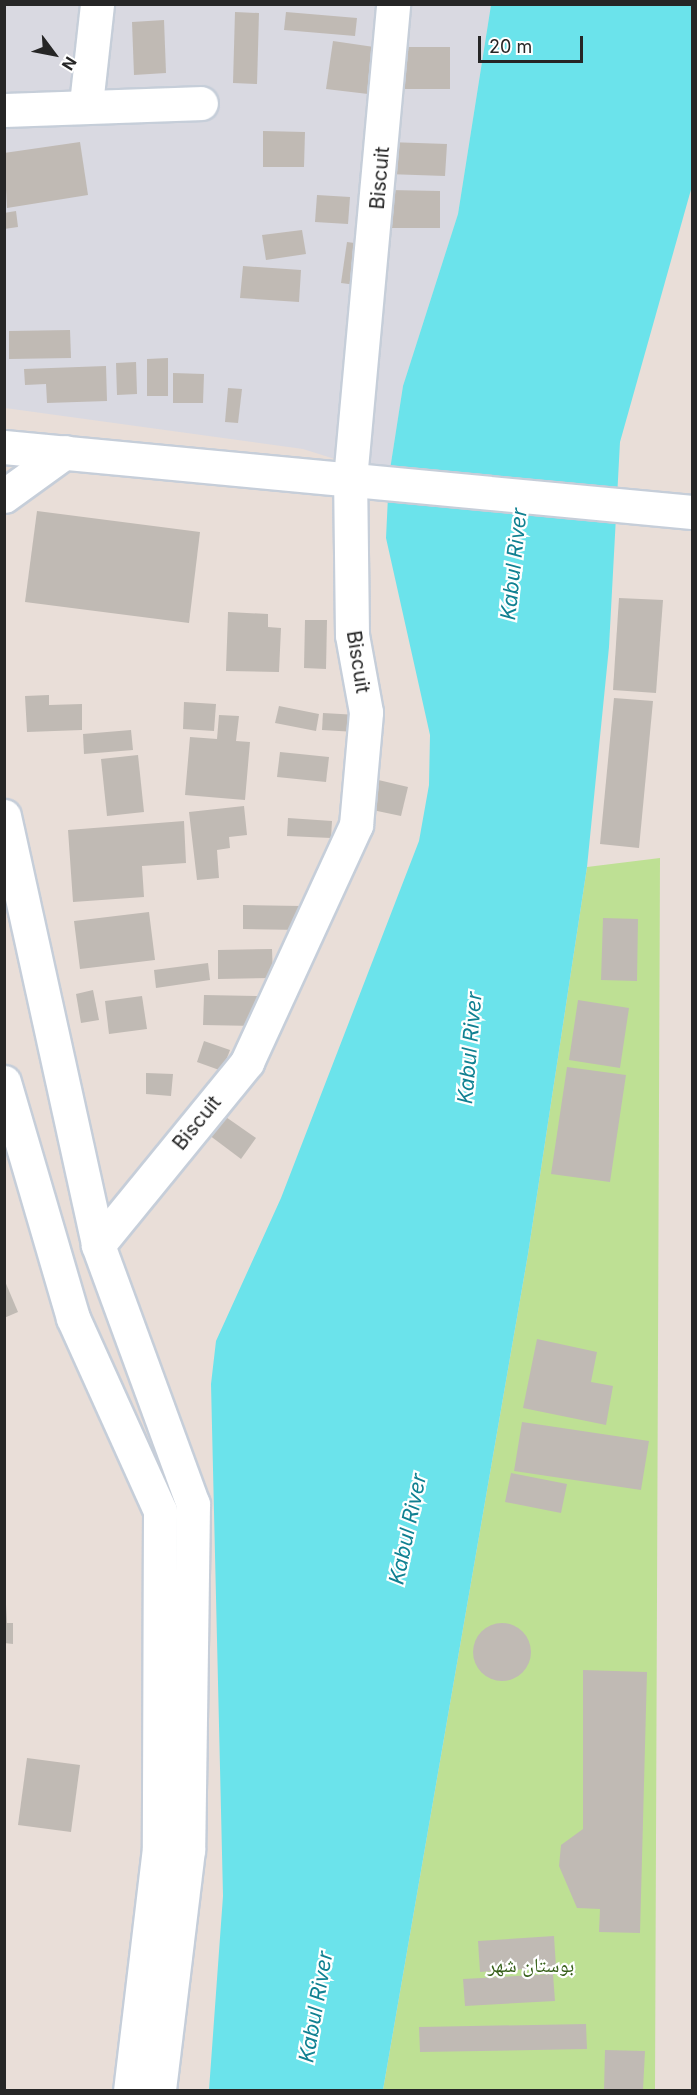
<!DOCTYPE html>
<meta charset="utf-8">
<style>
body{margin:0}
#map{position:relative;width:697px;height:2095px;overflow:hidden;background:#e9ded8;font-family:Inter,"Noto Naskh Arabic",sans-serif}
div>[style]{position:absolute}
.industrial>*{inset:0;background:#d9d9e1}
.green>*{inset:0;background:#bee094}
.water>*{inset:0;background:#6be3eb}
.building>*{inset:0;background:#c0bab4}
.round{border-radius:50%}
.roads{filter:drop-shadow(2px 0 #c6ced9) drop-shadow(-2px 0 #c6ced9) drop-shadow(0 2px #c6ced9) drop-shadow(0 -2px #c6ced9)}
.minor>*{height:33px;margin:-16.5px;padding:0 16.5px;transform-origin:16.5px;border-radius:16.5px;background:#fff}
.secondary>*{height:33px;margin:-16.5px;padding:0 16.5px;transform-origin:16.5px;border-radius:16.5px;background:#fff}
span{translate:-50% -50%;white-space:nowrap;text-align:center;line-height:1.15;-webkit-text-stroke:4.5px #fff;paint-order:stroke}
.street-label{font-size:20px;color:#262626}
.park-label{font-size:20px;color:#37601a}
.water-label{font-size:21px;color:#108091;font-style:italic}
.frame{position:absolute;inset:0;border:6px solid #262626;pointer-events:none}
.north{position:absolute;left:24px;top:24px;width:60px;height:60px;-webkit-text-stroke:4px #fff;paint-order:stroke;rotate:122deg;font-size:16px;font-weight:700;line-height:24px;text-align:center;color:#262626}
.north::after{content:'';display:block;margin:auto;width:21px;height:27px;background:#262626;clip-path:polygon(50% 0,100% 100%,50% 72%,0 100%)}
.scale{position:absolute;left:478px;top:36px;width:105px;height:27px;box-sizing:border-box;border:3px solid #262626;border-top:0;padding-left:8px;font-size:18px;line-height:21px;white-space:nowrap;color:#262626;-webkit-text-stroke:4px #fff;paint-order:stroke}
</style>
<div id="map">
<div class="industrial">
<i style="clip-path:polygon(5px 5px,491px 5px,458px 214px,403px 386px,389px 476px,303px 449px,5px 408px)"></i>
</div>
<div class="green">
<i style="clip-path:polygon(660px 858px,655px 2090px,383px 2090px,528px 1254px,587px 867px)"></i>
</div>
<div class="water">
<i style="clip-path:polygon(491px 5px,692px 5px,692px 186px,620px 442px,609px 647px,587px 867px,528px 1254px,383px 2090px,209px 2090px,223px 1896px,211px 1384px,216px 1341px,281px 1198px,419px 841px,429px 785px,430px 735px,386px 538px,389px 476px,403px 386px,458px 214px)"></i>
</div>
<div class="building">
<i style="clip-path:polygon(235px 12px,259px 13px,257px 84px,233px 83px)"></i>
<i style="clip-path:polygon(286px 12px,357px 18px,355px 36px,284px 30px)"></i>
<i style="clip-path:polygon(164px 20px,166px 73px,134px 75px,132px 22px)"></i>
<i style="clip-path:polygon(333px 41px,374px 47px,368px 94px,326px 89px)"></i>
<i style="clip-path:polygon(405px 47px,450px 47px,450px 89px,405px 89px)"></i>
<i style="clip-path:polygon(263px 131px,305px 132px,304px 167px,263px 167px)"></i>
<i style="clip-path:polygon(80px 142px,88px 195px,7px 208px,4px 153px)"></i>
<i style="clip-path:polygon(388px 142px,447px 144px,445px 176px,387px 174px)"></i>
<i style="clip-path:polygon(389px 190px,440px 191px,440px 228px,388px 228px)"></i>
<i style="clip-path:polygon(317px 195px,350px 197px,348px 224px,315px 222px)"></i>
<i style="clip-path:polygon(16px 211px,18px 227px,4px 229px,4px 213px)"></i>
<i style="clip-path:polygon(302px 230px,306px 254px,266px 260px,262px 235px)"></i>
<i style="clip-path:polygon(347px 242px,369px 245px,364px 286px,341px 283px)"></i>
<i style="clip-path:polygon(243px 266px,301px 270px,299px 302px,240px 298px)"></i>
<i style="clip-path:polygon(70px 330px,71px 358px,9px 359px,9px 331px)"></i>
<i style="clip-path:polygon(168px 358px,168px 396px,147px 396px,147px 359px)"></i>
<i style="clip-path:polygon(136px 362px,137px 394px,117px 395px,116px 363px)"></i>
<i style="clip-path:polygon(106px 366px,107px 401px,47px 403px,46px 384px,25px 385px,24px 369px)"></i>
<i style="clip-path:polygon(173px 373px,204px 374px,203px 403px,173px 403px)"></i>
<i style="clip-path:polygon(228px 388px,242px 389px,238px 423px,225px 422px)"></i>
<i style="clip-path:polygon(37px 511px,200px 532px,189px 623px,25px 602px)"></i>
<i style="clip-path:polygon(619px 598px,663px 600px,656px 693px,613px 690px)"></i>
<i style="clip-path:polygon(228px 612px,268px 614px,268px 627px,281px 628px,279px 672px,226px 671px)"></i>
<i style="clip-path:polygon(305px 620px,327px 620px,326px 669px,304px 668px)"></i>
<i style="clip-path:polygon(49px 695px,49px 705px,82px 704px,82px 730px,27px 732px,25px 696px)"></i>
<i style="clip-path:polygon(614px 698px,653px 701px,639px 848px,600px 844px)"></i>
<i style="clip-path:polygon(184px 702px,216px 704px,214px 731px,183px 729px)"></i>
<i style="clip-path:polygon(279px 706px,319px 714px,316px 731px,275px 723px)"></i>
<i style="clip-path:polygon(323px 713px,358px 715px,356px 732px,322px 730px)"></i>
<i style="clip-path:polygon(219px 715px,239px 716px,236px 741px,250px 742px,245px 800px,185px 795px,190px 737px,217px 739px)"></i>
<i style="clip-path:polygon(131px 730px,133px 750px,84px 754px,83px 734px)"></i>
<i style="clip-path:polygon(280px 752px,329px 757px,326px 782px,277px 777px)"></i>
<i style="clip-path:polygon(138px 755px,144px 812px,107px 816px,101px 759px)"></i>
<i style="clip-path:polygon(370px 778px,408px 787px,401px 816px,363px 808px)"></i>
<i style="clip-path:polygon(244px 806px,247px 835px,229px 837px,230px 848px,217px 850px,219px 878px,197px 880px,189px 812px)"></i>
<i style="clip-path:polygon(288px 818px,332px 821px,331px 838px,287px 836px)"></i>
<i style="clip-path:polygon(184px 821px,186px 863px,142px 866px,144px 897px,73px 902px,68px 830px)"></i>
<i style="clip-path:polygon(243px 905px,301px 906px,301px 930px,243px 929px)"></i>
<i style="clip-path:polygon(149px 912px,155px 960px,80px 969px,74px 921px)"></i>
<i style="clip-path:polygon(603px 918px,638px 919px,637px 981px,601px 980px)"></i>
<i style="clip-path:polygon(272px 949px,273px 978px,218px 979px,218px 950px)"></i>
<i style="clip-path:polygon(208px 963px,210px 980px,156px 988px,154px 970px)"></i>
<i style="clip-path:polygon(93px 990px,99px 1020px,81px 1023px,76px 994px)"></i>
<i style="clip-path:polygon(204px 995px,259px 996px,258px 1026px,203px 1025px)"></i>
<i style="clip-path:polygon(142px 996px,147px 1029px,109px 1034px,105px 1001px)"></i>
<i style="clip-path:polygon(578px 1000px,629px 1008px,620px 1068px,569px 1060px)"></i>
<i style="clip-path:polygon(204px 1041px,230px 1050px,222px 1071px,197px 1062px)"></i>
<i style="clip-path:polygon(567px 1067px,626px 1075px,610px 1182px,551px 1174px)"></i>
<i style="clip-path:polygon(146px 1073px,173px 1074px,171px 1096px,146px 1094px)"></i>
<i style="clip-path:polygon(223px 1115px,256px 1138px,241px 1159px,209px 1135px)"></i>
<i style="clip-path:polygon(4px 1279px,18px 1312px,4px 1318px)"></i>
<i style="clip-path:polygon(537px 1339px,597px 1352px,591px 1382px,613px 1386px,606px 1425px,523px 1408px)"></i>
<i style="clip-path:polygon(522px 1422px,649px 1441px,641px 1490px,514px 1471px)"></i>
<i style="clip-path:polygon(511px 1473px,567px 1484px,561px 1513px,505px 1502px)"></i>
<i style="clip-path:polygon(4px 1567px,7px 1623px,13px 1623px,13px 1644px,4px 1643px)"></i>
<i class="round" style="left:473px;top:1623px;width:58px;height:58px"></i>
<i style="clip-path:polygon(583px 1670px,647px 1672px,640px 1933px,599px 1932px,600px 1909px,577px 1908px,559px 1866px,561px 1845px,583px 1829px)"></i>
<i style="clip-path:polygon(27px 1758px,80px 1765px,71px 1832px,18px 1825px)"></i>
<i style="clip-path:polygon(554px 1936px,556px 1967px,480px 1972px,478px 1941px)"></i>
<i style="clip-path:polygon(553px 1974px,555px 2001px,465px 2006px,463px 1979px)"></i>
<i style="clip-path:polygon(586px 2024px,587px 2049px,420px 2052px,419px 2027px)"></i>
<i style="clip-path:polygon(605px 2050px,645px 2051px,643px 2090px,604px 2090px)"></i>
</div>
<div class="roads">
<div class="minor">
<i style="left:86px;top:104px;width:101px;rotate:-83.7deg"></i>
<i style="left:4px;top:110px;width:197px;rotate:-2deg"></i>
<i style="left:98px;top:1245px;width:236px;rotate:-50.8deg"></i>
<i style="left:247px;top:1062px;width:261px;rotate:-65.3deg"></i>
<i style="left:356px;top:825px;width:113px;rotate:-84.9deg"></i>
<i style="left:366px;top:712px;width:78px;rotate:-100.3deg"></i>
<i style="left:352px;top:635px;width:156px;rotate:-90.7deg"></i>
<i style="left:350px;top:479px;width:477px;rotate:-84.8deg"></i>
</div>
<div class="secondary">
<i style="left:4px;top:447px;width:691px;rotate:5.4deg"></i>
<i style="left:4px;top:496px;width:75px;rotate:-35.8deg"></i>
<i style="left:4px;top:816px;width:439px;rotate:77.6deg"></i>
<i style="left:98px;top:1245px;width:276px;rotate:69.9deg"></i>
<i style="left:193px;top:1504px;width:346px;rotate:90.8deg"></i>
<i style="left:188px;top:1850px;width:242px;rotate:96.9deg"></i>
<i style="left:4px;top:1082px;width:246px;rotate:73.7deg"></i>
<i style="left:73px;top:1318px;width:212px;rotate:65.7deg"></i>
<i style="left:160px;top:1511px;width:337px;rotate:90.2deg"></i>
<i style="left:159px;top:1848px;width:244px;rotate:96.8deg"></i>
</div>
</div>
<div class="street-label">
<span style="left:380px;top:178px;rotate:-85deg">Biscuit</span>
<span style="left:358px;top:662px;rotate:81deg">Biscuit</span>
<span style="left:197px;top:1123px;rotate:-51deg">Biscuit</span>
</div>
<div class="park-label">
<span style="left:531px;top:1965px">بوستان شهر</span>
</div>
<div class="water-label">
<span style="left:514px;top:564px;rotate:-84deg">Kabul River</span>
<span style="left:470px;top:1048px;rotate:-85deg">Kabul River</span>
<span style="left:408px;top:1529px;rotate:-78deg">Kabul River</span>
<span style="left:316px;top:2007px;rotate:-80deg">Kabul River</span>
</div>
<div class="frame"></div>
<div class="north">N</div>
<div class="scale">20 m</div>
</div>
